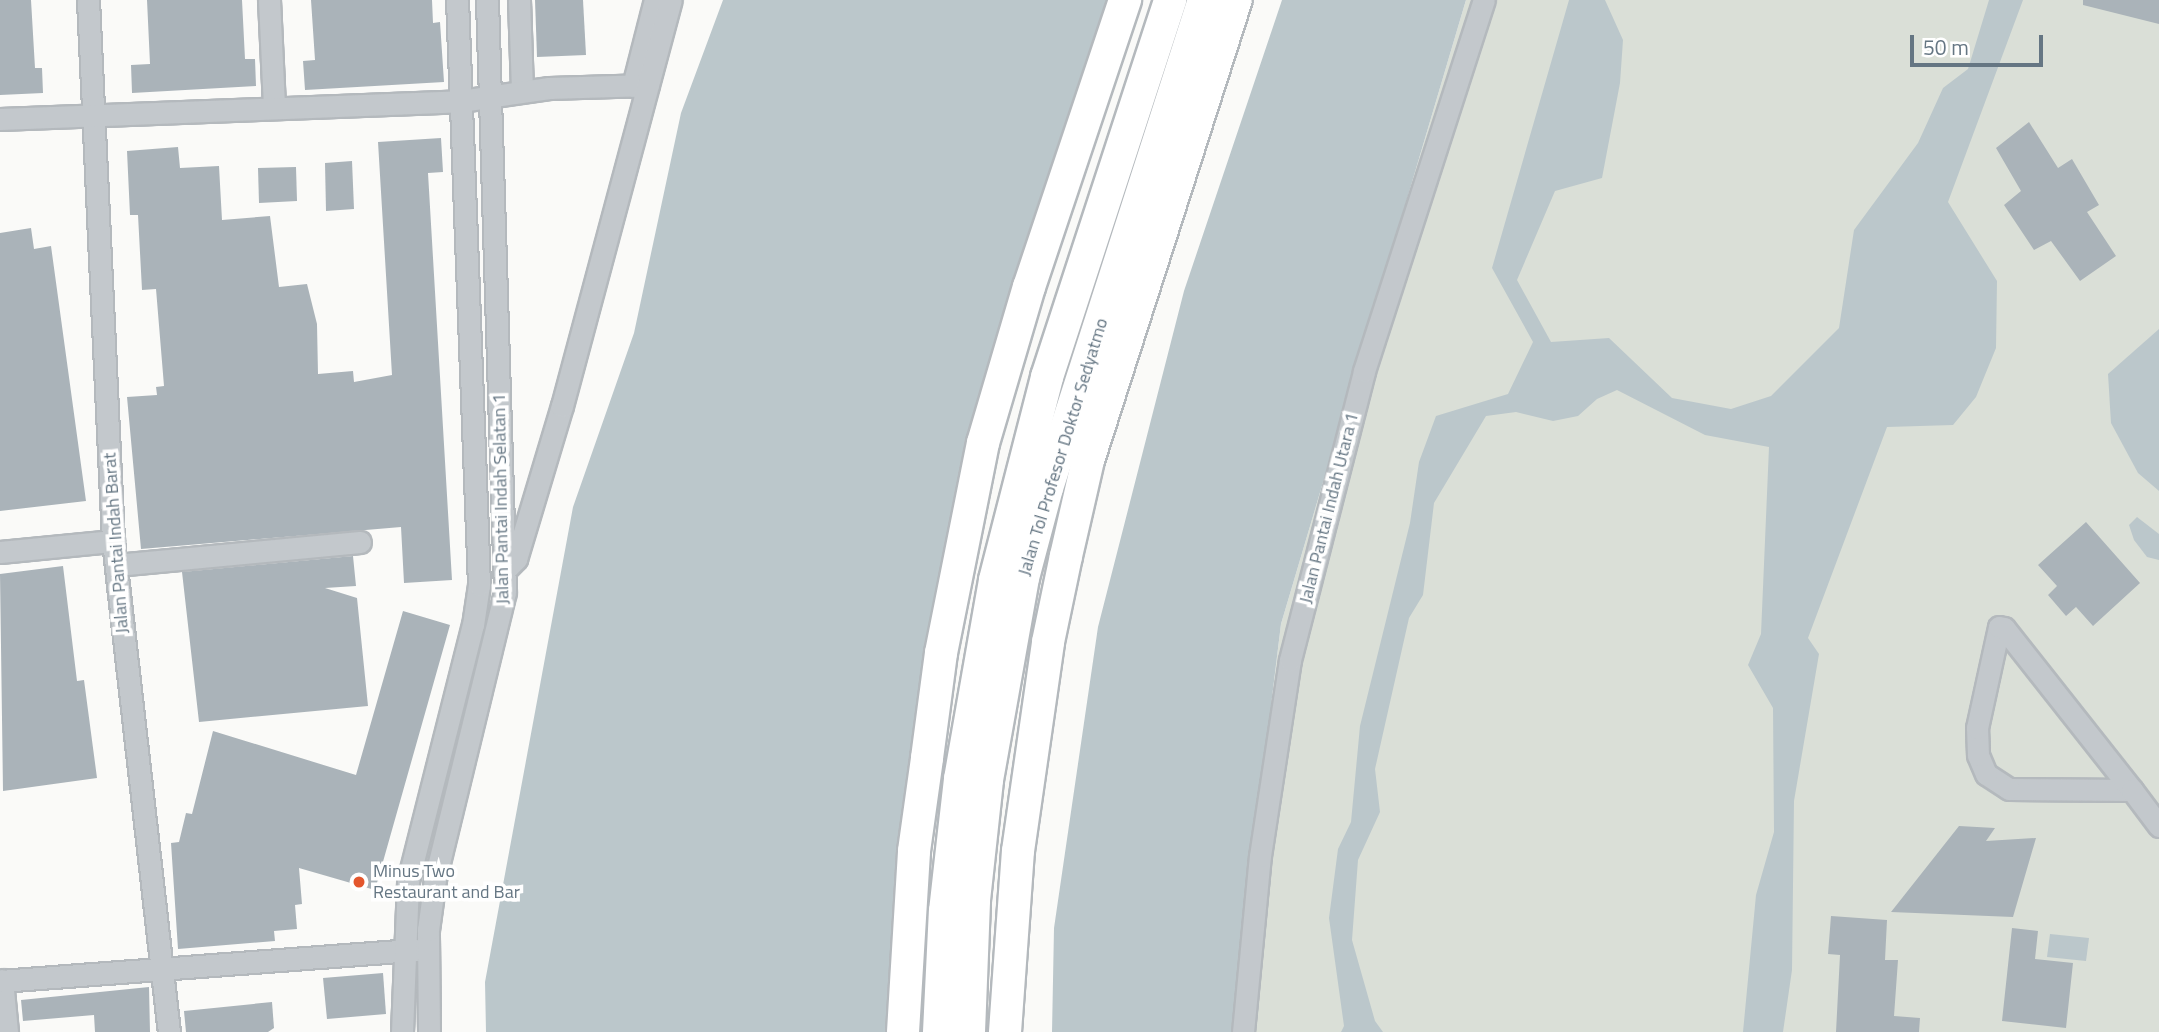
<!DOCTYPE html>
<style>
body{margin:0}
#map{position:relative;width:2159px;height:1032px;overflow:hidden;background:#fafaf8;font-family:"Titillium Web",sans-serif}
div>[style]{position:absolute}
.green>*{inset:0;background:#dadfd7}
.water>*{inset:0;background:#bbc7cb}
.building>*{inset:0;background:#aab3b9}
.roads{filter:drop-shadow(2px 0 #b4b9bd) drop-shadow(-2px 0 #b4b9bd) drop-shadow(0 2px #b4b9bd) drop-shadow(0 -2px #b4b9bd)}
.minor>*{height:21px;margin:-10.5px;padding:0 10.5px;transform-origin:10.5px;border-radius:10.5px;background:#c3c8cc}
.highway>*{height:32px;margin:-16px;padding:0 16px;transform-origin:16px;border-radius:16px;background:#fff}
.dots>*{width:19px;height:19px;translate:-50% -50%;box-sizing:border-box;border:4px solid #fff;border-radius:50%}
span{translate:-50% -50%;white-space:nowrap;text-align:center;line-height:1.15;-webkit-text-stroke:7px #fff;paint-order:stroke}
.street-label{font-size:18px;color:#657683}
.poi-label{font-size:18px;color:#657683}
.left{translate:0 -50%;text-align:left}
.scale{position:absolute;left:1910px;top:35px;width:133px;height:32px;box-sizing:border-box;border:4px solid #657683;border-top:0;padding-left:9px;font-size:21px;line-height:24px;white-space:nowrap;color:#657683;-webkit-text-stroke:5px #fff;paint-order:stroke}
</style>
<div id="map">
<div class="green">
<i style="clip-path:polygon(1466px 0,2159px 0,2159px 1032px,1231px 1032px,1281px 624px)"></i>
</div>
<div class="water">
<i style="clip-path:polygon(723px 0,1121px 0,973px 455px,893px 1032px,486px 1032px,485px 982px,573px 507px,634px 333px,681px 113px)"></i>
<i style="clip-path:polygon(1282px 0,1466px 0,1281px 624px,1231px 1032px,1052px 1032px,1054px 928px,1098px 627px,1184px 291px)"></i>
<i style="clip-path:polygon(1569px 0,1605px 0,1623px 40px,1620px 83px,1602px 178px,1555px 191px,1517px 280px,1551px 342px,1609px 338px,1672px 398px,1731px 409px,1771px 396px,1839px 328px,1854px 230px,1918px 143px,1943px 88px,1968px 69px,1989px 0,2023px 0,1948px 202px,1997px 281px,1996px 348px,1976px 397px,1953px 425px,1887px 427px,1808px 638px,1819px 654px,1794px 801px,1792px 970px,1783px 1032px,1743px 1032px,1756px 895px,1774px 832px,1773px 708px,1748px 665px,1761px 634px,1769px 447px,1705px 435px,1617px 390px,1597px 399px,1578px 416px,1553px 421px,1516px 412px,1486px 416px,1434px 503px,1423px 595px,1409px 618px,1375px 769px,1380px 812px,1358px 860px,1352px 940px,1375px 1021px,1383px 1032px,1341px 1032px,1344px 1026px,1329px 918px,1338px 849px,1351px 822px,1360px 726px,1410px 523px,1419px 462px,1436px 416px,1508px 394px,1533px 342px,1492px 268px)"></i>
<i style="clip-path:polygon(2159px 329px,2159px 491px,2138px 473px,2111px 423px,2108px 374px)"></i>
<i style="clip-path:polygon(2137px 517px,2159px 534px,2159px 560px,2147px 557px,2134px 540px,2129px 525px)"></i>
<i style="clip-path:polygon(2050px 934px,2089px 938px,2086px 961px,2047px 957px)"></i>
</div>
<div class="building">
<i style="clip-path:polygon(0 0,31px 0,35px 68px,42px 68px,43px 93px,0 95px)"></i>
<i style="clip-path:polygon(147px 0,242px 0,245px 59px,255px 59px,256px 86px,132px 93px,131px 65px,150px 64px)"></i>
<i style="clip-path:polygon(311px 0,432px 0,433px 23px,440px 22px,444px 82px,305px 90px,303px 61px,315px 60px)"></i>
<i style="clip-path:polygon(535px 0,583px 0,586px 55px,537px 57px)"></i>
<i style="clip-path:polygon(2083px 0,2159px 0,2159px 24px,2083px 5px)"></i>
<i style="clip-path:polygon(2029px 122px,2058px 168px,2072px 159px,2099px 205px,2087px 212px,2116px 256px,2080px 281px,2051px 241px,2034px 250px,2004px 205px,2021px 191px,1996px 148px)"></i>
<i style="clip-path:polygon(441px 138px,443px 172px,428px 173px,452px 580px,404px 583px,401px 527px,141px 549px,127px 397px,157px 395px,156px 387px,164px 386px,156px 289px,142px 290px,138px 215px,130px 215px,127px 151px,178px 147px,180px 168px,219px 166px,222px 220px,270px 216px,279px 287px,307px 284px,317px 324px,318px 374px,353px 371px,354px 382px,392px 375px,378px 142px)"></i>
<i style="clip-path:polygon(352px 161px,354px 209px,326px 211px,325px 163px)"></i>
<i style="clip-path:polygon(296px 167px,297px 201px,259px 203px,258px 168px)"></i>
<i style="clip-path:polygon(31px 228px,34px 249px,51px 246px,86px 501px,0 511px,0 233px)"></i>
<i style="clip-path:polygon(2086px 522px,2140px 583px,2093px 626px,2076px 607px,2066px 616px,2048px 595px,2057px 586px,2038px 565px)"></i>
<i style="clip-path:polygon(353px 556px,356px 586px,325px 588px,357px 598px,368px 706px,199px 722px,182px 572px)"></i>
<i style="clip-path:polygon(63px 566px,77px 681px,84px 680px,97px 778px,3px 791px,0 574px)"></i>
<i style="clip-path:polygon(403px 611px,450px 625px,375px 890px,299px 868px,302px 904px,295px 905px,297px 929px,274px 931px,275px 941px,178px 949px,171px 843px,179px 842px,186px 813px,192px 814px,213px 731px,356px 775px)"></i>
<i style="clip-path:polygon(1959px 826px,1995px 828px,1986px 841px,2036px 838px,2013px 917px,1891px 912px)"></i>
<i style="clip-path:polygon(1831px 916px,1887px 920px,1885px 960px,1898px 960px,1894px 1016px,1920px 1018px,1919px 1032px,1836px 1032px,1840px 955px,1828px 954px)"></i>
<i style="clip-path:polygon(2012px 928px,2038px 931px,2035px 959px,2073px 963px,2066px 1028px,2002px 1021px)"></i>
<i style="clip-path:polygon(383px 973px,386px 1014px,327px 1019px,323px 978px)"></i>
<i style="clip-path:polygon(149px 987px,150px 1032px,95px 1032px,94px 1015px,23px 1021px,21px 1000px)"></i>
<i style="clip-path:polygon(272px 1002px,274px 1028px,268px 1032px,186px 1032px,184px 1011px)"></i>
</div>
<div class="roads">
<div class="minor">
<i style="left:88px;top:0;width:542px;rotate:87.35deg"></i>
<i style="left:113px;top:541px;width:494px;rotate:83.5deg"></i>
<i style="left:269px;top:0;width:108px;rotate:87.3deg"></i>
<i style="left:519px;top:0;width:91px;rotate:88.1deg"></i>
<i style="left:633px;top:86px;width:89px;rotate:-75.7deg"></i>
<i style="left:0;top:119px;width:461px;rotate:-2.2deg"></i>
<i style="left:461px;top:101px;width:89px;rotate:-8.4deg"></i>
<i style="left:549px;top:88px;width:99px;rotate:-1.7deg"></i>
<i style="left:0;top:552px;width:114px;rotate:-5.6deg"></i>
<i style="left:116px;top:565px;width:245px;rotate:-5.4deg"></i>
<i style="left:505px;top:570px;width:16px;rotate:-45deg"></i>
<i style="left:516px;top:559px;width:160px;rotate:-73.3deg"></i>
<i style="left:562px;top:406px;width:420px;rotate:-75deg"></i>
<i style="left:2132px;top:790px;width:123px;rotate:-179.5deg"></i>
<i style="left:2009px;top:789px;width:27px;rotate:-147deg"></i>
<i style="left:1986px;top:774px;width:21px;rotate:-113deg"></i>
<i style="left:1978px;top:755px;width:27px;rotate:-92deg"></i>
<i style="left:1977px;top:728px;width:103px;rotate:-77.7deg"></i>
<i style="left:1999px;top:627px;width:5px;rotate:11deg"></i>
<i style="left:2004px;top:628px;width:206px;rotate:51.7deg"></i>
<i style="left:2132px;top:790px;width:45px;rotate:53.1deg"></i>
<i style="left:2px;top:980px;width:52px;rotate:84.5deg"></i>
<i style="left:0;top:981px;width:417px;rotate:-4.3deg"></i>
<i style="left:402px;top:1032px;width:151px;rotate:-87.7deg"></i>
<i style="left:408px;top:881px;width:264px;rotate:-75.8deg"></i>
<i style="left:473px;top:625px;width:40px;rotate:-81.5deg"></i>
<i style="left:479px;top:585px;width:585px;rotate:-92.15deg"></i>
<i style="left:429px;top:1032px;width:102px;rotate:-90.6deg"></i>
<i style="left:428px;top:930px;width:51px;rotate:-82.2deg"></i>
<i style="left:435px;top:879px;width:295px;rotate:-76.3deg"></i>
<i style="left:505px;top:592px;width:592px;rotate:-91.74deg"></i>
<i style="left:1243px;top:1032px;width:177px;rotate:-84.5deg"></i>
<i style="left:1260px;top:856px;width:198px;rotate:-81.3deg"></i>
<i style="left:1290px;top:660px;width:298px;rotate:-75.6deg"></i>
<i style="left:1364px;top:371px;width:390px;rotate:-72.1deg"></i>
</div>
<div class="highway">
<i style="left:903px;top:1032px;width:181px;rotate:-86.5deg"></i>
<i style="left:914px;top:851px;width:94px;rotate:-82deg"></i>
<i style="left:927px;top:758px;width:106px;rotate:-82.4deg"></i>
<i style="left:941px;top:653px;width:214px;rotate:-78.7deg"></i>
<i style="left:983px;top:443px;width:163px;rotate:-73.6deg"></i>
<i style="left:1029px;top:287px;width:303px;rotate:-71.5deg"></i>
<i style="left:939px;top:1032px;width:121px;rotate:-87.2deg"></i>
<i style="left:945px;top:911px;width:133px;rotate:-83.5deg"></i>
<i style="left:960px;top:779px;width:202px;rotate:-80deg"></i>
<i style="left:995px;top:580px;width:210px;rotate:-75.6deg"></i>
<i style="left:1047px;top:377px;width:397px;rotate:-71.9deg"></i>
<i style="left:969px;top:1032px;width:132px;rotate:-87.8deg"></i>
<i style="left:974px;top:900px;width:121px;rotate:-83.8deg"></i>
<i style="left:987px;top:780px;width:205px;rotate:-79.9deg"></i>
<i style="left:1023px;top:578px;width:93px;rotate:-75.1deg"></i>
<i style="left:1047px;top:488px;width:513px;rotate:-72.17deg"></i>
<i style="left:1005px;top:1032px;width:181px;rotate:-85.9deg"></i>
<i style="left:1018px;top:851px;width:211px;rotate:-81.8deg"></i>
<i style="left:1048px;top:642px;width:88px;rotate:-78.2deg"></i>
<i style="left:1066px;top:556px;width:98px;rotate:-77.1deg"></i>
<i style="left:1088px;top:460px;width:483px;rotate:-72.2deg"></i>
</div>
</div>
<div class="dots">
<i style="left:359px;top:882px;background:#e4572e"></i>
</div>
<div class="street-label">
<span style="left:1063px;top:447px;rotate:-73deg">Jalan Tol Profesor Doktor Sedyatmo</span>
<span style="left:501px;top:499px;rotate:-91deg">Jalan Pantai Indah Selatan 1</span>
<span style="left:1329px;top:508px;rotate:-76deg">Jalan Pantai Indah Utara 1</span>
<span style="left:116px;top:543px;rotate:-94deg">Jalan Pantai Indah Barat</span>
</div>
<div class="poi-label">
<span class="left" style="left:373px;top:882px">Minus Two<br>Restaurant and Bar</span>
</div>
<div class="scale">50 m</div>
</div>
